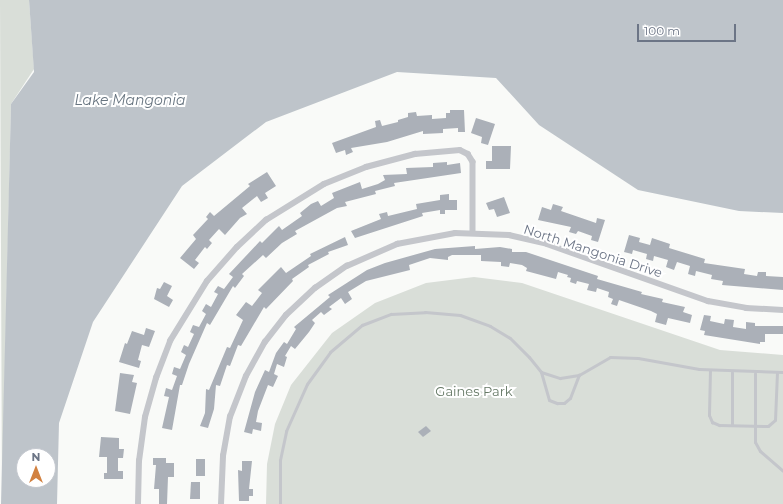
<!DOCTYPE html>
<style>
body{margin:0}
#map{position:relative;width:783px;height:504px;overflow:hidden;background:#f9faf8;font-family:Montserrat,sans-serif}
div>[style]{position:absolute}
.green>*{inset:0;background:#d9ded8}
.water>*{inset:0;background:#bec4ca}
.building>*{inset:0;background:#abb0b8}
.service>*{height:3px;margin:-1.5px;padding:0 1.5px;transform-origin:1.5px;border-radius:1.5px;background:#c4c6cb}
.minor>*{height:5.5px;margin:-2.75px;padding:0 2.75px;transform-origin:2.75px;border-radius:2.75px;background:#c4c6cb}
span{translate:-50% -50%;white-space:nowrap;text-align:center;line-height:1.15;-webkit-text-stroke:4px #fff;paint-order:stroke}
.street-label{font-size:13px;color:#6c7586}
.park-label{font-size:13px;color:#667966}
.water-label{font-size:14px;color:#687580;font-style:italic}
.north{position:absolute;left:16px;top:448px;width:40px;height:40px;box-sizing:border-box;background:#fff;border:1px solid #c4c8cf;border-radius:50%;rotate:0deg;font-size:11px;font-weight:700;line-height:16px;text-align:center;color:#6c7586}
.north::after{content:'';display:block;margin:auto;width:14px;height:18px;background:#d28140;clip-path:polygon(50% 0,100% 100%,50% 72%,0 100%)}
.scale{position:absolute;left:637px;top:24px;width:99px;height:18px;box-sizing:border-box;border:2px solid #6c7586;border-top:0;padding-left:5px;font-size:12px;line-height:14px;white-space:nowrap;color:#6c7586;-webkit-text-stroke:3px #fff;paint-order:stroke}
</style>
<div id="map">
<div class="green">
<i style="clip-path:polygon(0 0,29px 0,34px 69px,11px 104px,2px 504px)"></i>
<i style="clip-path:polygon(474px 277px,522px 283px,720px 350px,783px 355px,783px 504px,266px 504px,267px 464px,275px 424px,291px 385px,332px 333px,375px 303px,426px 283px)"></i>
</div>
<div class="water">
<i style="clip-path:polygon(evenodd,29px 0,783px 0,783px 213px,739px 211px,638px 190px,539px 125px,496px 78px,397px 72px,266px 122px,182px 186px,93px 322px,59px 423px,57px 504px,1px 504px,11px 104px,34px 72px,29px 0,24px 456px,48px 456px,48px 480px,24px 480px,24px 456px)"></i>
</div>
<div class="building">
<i style="clip-path:polygon(450px 110px,464px 110px,465px 132px,458px 132px,458px 128px,443px 129px,443px 133px,423px 134px,423px 131px,387px 142px,351px 148px,353px 152px,346px 155px,345px 150px,336px 153px,332px 143px,376px 127px,375px 121px,380px 120px,382px 126px,398px 122px,398px 120px,408px 117px,408px 113px,416px 112px,417px 116px,432px 115px,432px 119px,446px 118px,446px 113px,450px 113px)"></i>
<i style="clip-path:polygon(476px 118px,495px 124px,488px 145px,481px 143px,482px 137px,471px 133px)"></i>
<i style="clip-path:polygon(492px 146px,511px 146px,510px 169px,486px 169px,486px 161px,492px 161px)"></i>
<i style="clip-path:polygon(447px 162px,447px 165px,460px 163px,461px 173px,394px 183px,395px 186px,375px 191px,376px 194px,345px 202px,347px 206px,337px 208px,295px 231px,297px 234px,282px 243px,266px 258px,263px 255px,242px 274px,244px 276px,235px 288px,233px 286px,210px 325px,207px 323px,189px 364px,182px 385px,180px 385px,172px 430px,162px 428px,169px 397px,164px 396px,166px 388px,172px 390px,177px 376px,172px 374px,174px 367px,180px 369px,186px 355px,181px 352px,184px 345px,188px 347px,194px 334px,190px 332px,193px 325px,199px 327px,206px 314px,202px 311px,206px 304px,211px 307px,218px 294px,214px 292px,218px 286px,224px 289px,233px 277px,229px 274px,260px 241px,262px 243px,279px 226px,282px 230px,302px 216px,300px 213px,311px 204px,318px 201px,321px 206px,334px 198px,332px 193px,360px 182px,362px 189px,378px 184px,385px 180px,383px 175px,407px 174px,406px 168px,433px 167px,433px 163px)"></i>
<i style="clip-path:polygon(267px 172px,276px 186px,265px 193px,268px 198px,261px 202px,257px 196px,242px 208px,247px 214px,240px 218px,225px 235px,219px 229px,209px 240px,212px 243px,207px 249px,205px 247px,195px 260px,199px 263px,194px 269px,180px 258px,196px 239px,193px 235px,208px 219px,206px 217px,210px 212px,214px 216px,250px 186px,248px 184px)"></i>
<i style="clip-path:polygon(449px 194px,449px 200px,457px 200px,457px 210px,445px 210px,445px 214px,440px 214px,440px 210px,422px 213px,423px 216px,355px 238px,351px 231px,381px 219px,379px 214px,387px 212px,388px 216px,417px 209px,416px 204px,440px 200px,440px 195px)"></i>
<i style="clip-path:polygon(504px 197px,510px 213px,497px 217px,494px 209px,489px 210px,486px 203px)"></i>
<i style="clip-path:polygon(553px 204px,563px 207px,561px 211px,596px 223px,597px 218px,605px 220px,598px 242px,591px 240px,592px 236px,578px 231px,576px 234px,569px 232px,571px 227px,538px 220px,542px 207px,551px 210px)"></i>
<i style="clip-path:polygon(629px 235px,640px 238px,639px 242px,650px 245px,652px 238px,670px 244px,669px 248px,705px 259px,704px 263px,745px 269px,744px 274px,757px 276px,758px 272px,766px 272px,766px 276px,783px 277px,783px 290px,722px 285px,723px 281px,711px 279px,712px 275px,696px 271px,695px 276px,688px 274px,690px 266px,677px 262px,674px 270px,666px 267px,668px 260px,654px 256px,653px 261px,646px 259px,647px 254px,633px 250px,632px 254px,624px 252px)"></i>
<i style="clip-path:polygon(345px 237px,348px 245px,328px 252px,329px 254px,308px 265px,309px 267px,292px 279px,293px 281px,266px 309px,264px 307px,241px 346px,238px 345px,230px 366px,227px 365px,220px 386px,216px 385px,214px 409px,208px 428px,200px 426px,205px 413px,206px 389px,209px 390px,227px 347px,230px 348px,243px 320px,236px 315px,246px 302px,252px 306px,262px 293px,258px 290px,281px 267px,286px 273px,311px 256px,310px 254px)"></i>
<i style="clip-path:polygon(475px 246px,475px 249px,500px 247px,512px 249px,512px 252px,526px 252px,598px 276px,597px 279px,642px 292px,641px 294px,663px 299px,662px 302px,685px 307px,683px 312px,692px 315px,690px 323px,668px 318px,666px 325px,655px 322px,657px 314px,651px 311px,619px 300px,617px 306px,611px 304px,613px 299px,608px 297px,609px 292px,597px 288px,596px 292px,587px 290px,589px 284px,577px 281px,576px 284px,570px 282px,571px 278px,567px 277px,568px 275px,558px 272px,556px 279px,526px 271px,527px 268px,522px 265px,510px 263px,509px 267px,501px 266px,501px 262px,481px 261px,481px 255px,452px 255px,448px 257px,448px 260px,430px 258px,409px 265px,410px 270px,366px 281px,348px 292px,352px 299px,345px 304px,341px 298px,329px 307px,332px 309px,324px 315px,321px 312px,312px 320px,315px 323px,309px 332px,295px 349px,291px 346px,285px 356px,287px 357px,284px 367px,277px 364px,274px 374px,278px 376px,273px 387px,268px 385px,258px 411px,256px 422px,262px 423px,261px 431px,253px 429px,252px 434px,244px 432px,255px 392px,265px 370px,269px 372px,276px 353px,284px 342px,287px 344px,296px 329px,294px 327px,330px 297px,328px 295px,367px 270px,385px 263px,435px 249px)"></i>
<i style="clip-path:polygon(164px 282px,172px 286px,167px 296px,173px 300px,169px 307px,154px 299px,157px 288px,160px 289px)"></i>
<i style="clip-path:polygon(704px 315px,711px 316px,710px 321px,724px 324px,725px 319px,734px 320px,733px 327px,746px 329px,746px 322px,755px 323px,755px 326px,783px 326px,783px 334px,765px 334px,765px 342px,760px 342px,760px 344px,704px 335px,705px 331px,700px 330px)"></i>
<i style="clip-path:polygon(146px 328px,155px 331px,149px 347px,142px 345px,138px 360px,141px 361px,139px 368px,119px 362px,125px 343px,127px 344px,132px 331px,144px 335px)"></i>
<i style="clip-path:polygon(120px 373px,134px 375px,132px 382px,137px 383px,130px 414px,115px 411px)"></i>
<i style="clip-path:polygon(426px 426px,431px 431px,423px 437px,418px 432px)"></i>
<i style="clip-path:polygon(101px 437px,119px 438px,119px 449px,124px 449px,123px 458px,118px 458px,118px 471px,123px 471px,123px 479px,104px 479px,104px 473px,107px 473px,107px 457px,99px 457px)"></i>
<i style="clip-path:polygon(153px 458px,166px 458px,166px 463px,174px 463px,174px 477px,168px 477px,167px 504px,159px 504px,159px 489px,154px 489px,156px 465px,153px 465px)"></i>
<i style="clip-path:polygon(196px 459px,205px 459px,205px 476px,196px 476px)"></i>
<i style="clip-path:polygon(242px 461px,252px 461px,249px 489px,253px 489px,253px 496px,249px 496px,249px 501px,239px 501px,238px 470px,242px 471px)"></i>
<i style="clip-path:polygon(191px 482px,200px 482px,200px 499px,190px 499px)"></i>
</div>
<div class="service">
<i style="left:710px;top:370px;width:45px;rotate:91.3deg"></i>
<i style="left:709px;top:415px;width:8px;rotate:67deg"></i>
<i style="left:712px;top:422px;width:8px;rotate:23deg"></i>
<i style="left:719px;top:425px;width:49px;rotate:1.2deg"></i>
<i style="left:768px;top:426px;width:9px;rotate:-41deg"></i>
<i style="left:775px;top:420px;width:47px;rotate:-87.6deg"></i>
<i style="left:541px;top:372px;width:20px;rotate:18deg"></i>
<i style="left:560px;top:378px;width:19px;rotate:-9deg"></i>
<i style="left:755px;top:373px;width:69px;rotate:90deg"></i>
<i style="left:755px;top:442px;width:10px;rotate:61deg"></i>
<i style="left:760px;top:451px;width:30px;rotate:41deg"></i>
<i style="left:732px;top:425px;width:53px;rotate:-90deg"></i>
<i style="left:280px;top:504px;width:44px;rotate:-90deg"></i>
<i style="left:280px;top:460px;width:30px;rotate:-78deg"></i>
<i style="left:286px;top:431px;width:51px;rotate:-65.9deg"></i>
<i style="left:307px;top:384px;width:39px;rotate:-54deg"></i>
<i style="left:330px;top:352px;width:42px;rotate:-40.2deg"></i>
<i style="left:362px;top:325px;width:31px;rotate:-21deg"></i>
<i style="left:391px;top:314px;width:34px;rotate:-3deg"></i>
<i style="left:425px;top:312px;width:35px;rotate:5deg"></i>
<i style="left:460px;top:315px;width:32px;rotate:20deg"></i>
<i style="left:490px;top:326px;width:23px;rotate:31deg"></i>
<i style="left:510px;top:338px;width:27px;rotate:45deg"></i>
<i style="left:529px;top:357px;width:19px;rotate:51deg"></i>
<i style="left:541px;top:372px;width:29px;rotate:74deg"></i>
<i style="left:549px;top:400px;width:9px;rotate:21deg"></i>
<i style="left:557px;top:403px;width:7px"></i>
<i style="left:564px;top:403px;width:8px;rotate:-40deg"></i>
<i style="left:570px;top:398px;width:25px;rotate:-69deg"></i>
<i style="left:579px;top:375px;width:36px;rotate:-30deg"></i>
<i style="left:610px;top:357px;width:28px;rotate:2deg"></i>
<i style="left:638px;top:358px;width:62px;rotate:10.2deg"></i>
<i style="left:699px;top:369px;width:84px;rotate:2deg"></i>
</div>
<div class="minor">
<i style="left:138px;top:504px;width:43px;rotate:-88.7deg"></i>
<i style="left:139px;top:461px;width:44px;rotate:-82.2deg"></i>
<i style="left:145px;top:417px;width:41px;rotate:-74.2deg"></i>
<i style="left:156px;top:378px;width:40px;rotate:-69deg"></i>
<i style="left:170px;top:341px;width:70px;rotate:-58.3deg"></i>
<i style="left:207px;top:281px;width:45px;rotate:-48.6deg"></i>
<i style="left:237px;top:247px;width:40px;rotate:-43deg"></i>
<i style="left:266px;top:220px;width:68px;rotate:-31.8deg"></i>
<i style="left:324px;top:184px;width:45px;rotate:-22deg"></i>
<i style="left:366px;top:167px;width:51px;rotate:-14.9deg"></i>
<i style="left:415px;top:154px;width:45px;rotate:-5.1deg"></i>
<i style="left:460px;top:150px;width:9px;rotate:27deg"></i>
<i style="left:468px;top:154px;width:9px;rotate:58deg"></i>
<i style="left:473px;top:162px;width:71px;rotate:90deg"></i>
<i style="left:221px;top:504px;width:48px;rotate:-87.6deg"></i>
<i style="left:223px;top:456px;width:40px;rotate:-80deg"></i>
<i style="left:230px;top:417px;width:44px;rotate:-68.7deg"></i>
<i style="left:246px;top:376px;width:39px;rotate:-61deg"></i>
<i style="left:265px;top:342px;width:34px;rotate:-52deg"></i>
<i style="left:286px;top:315px;width:40px;rotate:-43deg"></i>
<i style="left:315px;top:288px;width:39px;rotate:-35deg"></i>
<i style="left:347px;top:266px;width:55px;rotate:-23.7deg"></i>
<i style="left:397px;top:244px;width:59px;rotate:-10.7deg"></i>
<i style="left:455px;top:233px;width:54px;rotate:2.1deg"></i>
<i style="left:509px;top:235px;width:39px;rotate:13deg"></i>
<i style="left:547px;top:244px;width:171px;rotate:19.5deg"></i>
<i style="left:708px;top:301px;width:39px;rotate:10deg"></i>
<i style="left:746px;top:308px;width:37px;rotate:3deg"></i>
</div>
<div class="street-label">
<span style="left:593px;top:251px;rotate:18deg">North Mangonia Drive</span>
</div>
<div class="park-label">
<span style="left:474px;top:391px">Gaines Park</span>
</div>
<div class="water-label">
<span style="left:130px;top:100px">Lake Mangonia</span>
</div>
<div class="north">N</div>
<div class="scale">100 m</div>
</div>
